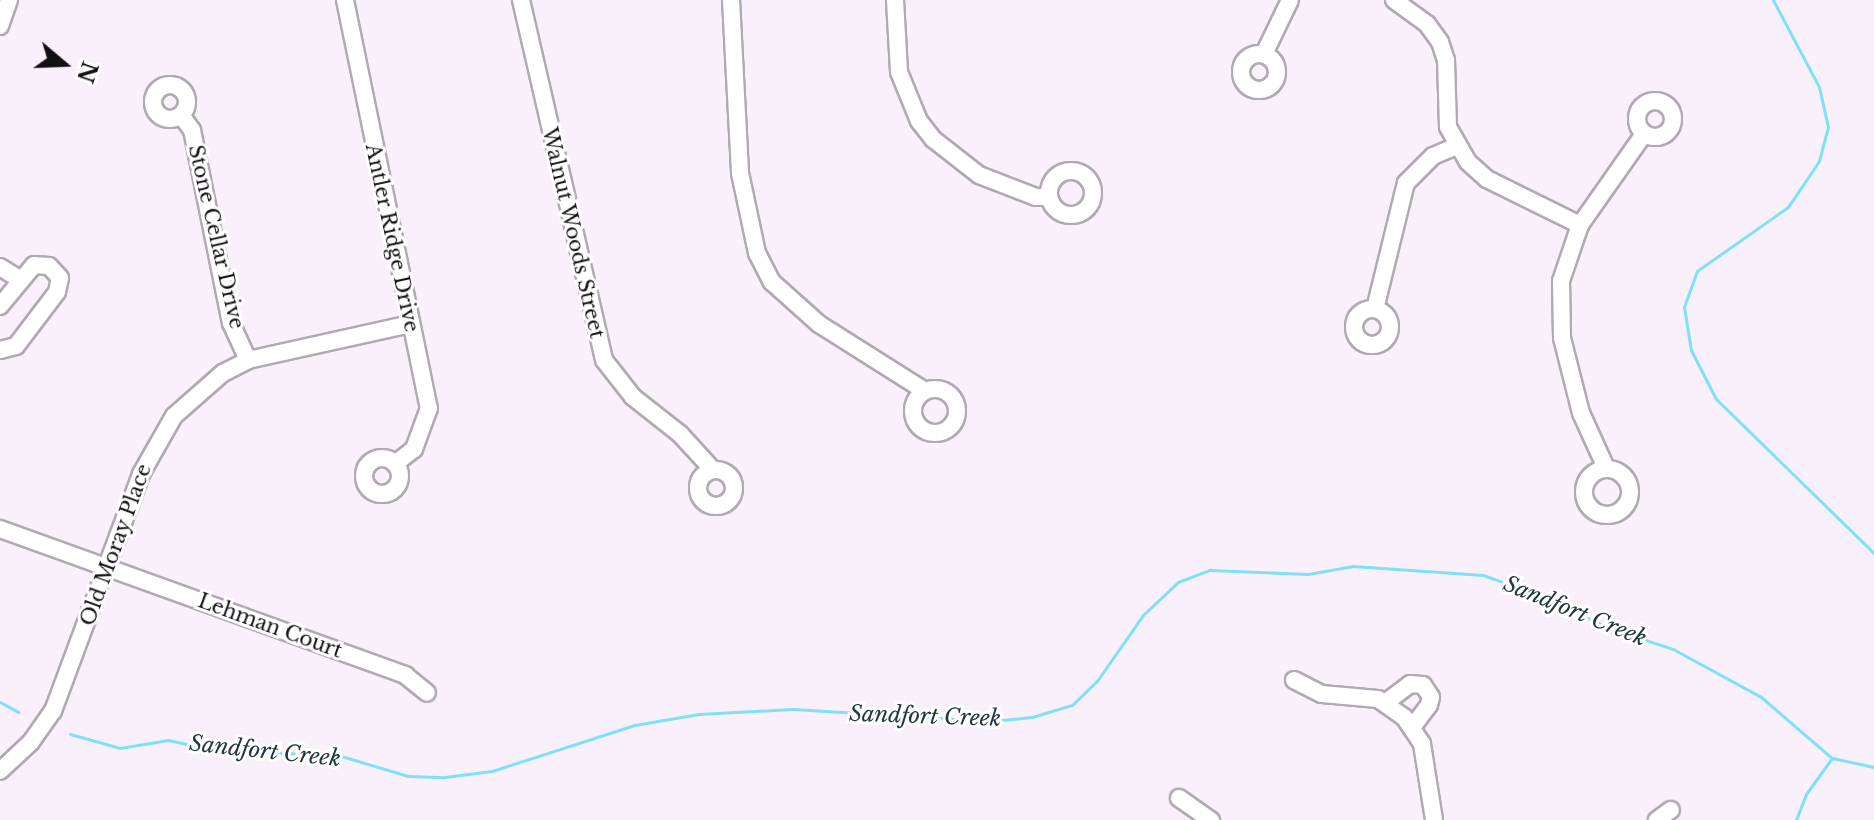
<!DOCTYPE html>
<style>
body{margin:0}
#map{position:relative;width:1874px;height:820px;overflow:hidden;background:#faf0fb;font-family:"Libre Baskerville",serif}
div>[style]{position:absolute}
.stream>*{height:3px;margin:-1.5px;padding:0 1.5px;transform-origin:1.5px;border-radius:1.5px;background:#80e0f8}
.roads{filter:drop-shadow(2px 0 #b1a9b3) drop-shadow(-2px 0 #b1a9b3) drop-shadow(0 2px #b1a9b3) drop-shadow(0 -2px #b1a9b3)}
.minor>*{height:16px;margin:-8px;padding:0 8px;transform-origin:8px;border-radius:8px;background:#fff}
.minor>.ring{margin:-8px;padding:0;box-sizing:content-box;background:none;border:16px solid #fff;border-radius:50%}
span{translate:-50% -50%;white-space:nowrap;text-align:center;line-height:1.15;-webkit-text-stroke:6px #fff;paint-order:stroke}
.street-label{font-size:20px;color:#131014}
.water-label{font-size:22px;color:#20373d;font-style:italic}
.north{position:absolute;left:24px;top:24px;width:80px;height:80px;-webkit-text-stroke:6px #fff;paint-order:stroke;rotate:109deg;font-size:22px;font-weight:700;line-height:32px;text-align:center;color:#131014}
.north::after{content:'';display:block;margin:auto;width:28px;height:36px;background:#131014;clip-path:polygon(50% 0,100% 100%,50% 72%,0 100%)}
</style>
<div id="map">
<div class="stream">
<i style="left:1773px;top:0;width:98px;rotate:62.1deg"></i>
<i style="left:1819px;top:87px;width:41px;rotate:77.3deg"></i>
<i style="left:1828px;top:127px;width:35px;rotate:105deg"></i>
<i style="left:1819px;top:161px;width:55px;rotate:124deg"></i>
<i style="left:1788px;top:207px;width:111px;rotate:144.9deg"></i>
<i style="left:1697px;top:271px;width:38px;rotate:110deg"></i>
<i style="left:1684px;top:307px;width:44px;rotate:80.8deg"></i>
<i style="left:1691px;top:350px;width:55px;rotate:63deg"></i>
<i style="left:1716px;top:399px;width:221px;rotate:44.3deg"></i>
<i style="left:0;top:702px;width:21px;rotate:29deg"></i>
<i style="left:70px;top:734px;width:52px;rotate:15.6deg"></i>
<i style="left:120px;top:748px;width:49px;rotate:-9.5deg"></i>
<i style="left:168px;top:740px;width:43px;rotate:12.1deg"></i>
<i style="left:210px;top:749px;width:131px;rotate:3.1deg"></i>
<i style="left:341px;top:756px;width:70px;rotate:16.6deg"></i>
<i style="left:408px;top:776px;width:37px;rotate:2deg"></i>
<i style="left:445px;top:777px;width:47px;rotate:-7.3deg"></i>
<i style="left:492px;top:771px;width:149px;rotate:-17.9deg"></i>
<i style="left:634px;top:725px;width:66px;rotate:-9.6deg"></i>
<i style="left:699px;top:714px;width:94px;rotate:-3deg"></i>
<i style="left:793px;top:709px;width:199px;rotate:3.5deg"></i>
<i style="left:992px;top:721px;width:40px;rotate:-5.7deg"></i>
<i style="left:1032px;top:717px;width:42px;rotate:-16.7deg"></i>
<i style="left:1072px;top:705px;width:35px;rotate:-44deg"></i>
<i style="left:1097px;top:681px;width:80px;rotate:-55.1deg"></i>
<i style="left:1143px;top:615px;width:48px;rotate:-43.3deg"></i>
<i style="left:1178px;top:582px;width:34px;rotate:-21deg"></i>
<i style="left:1210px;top:570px;width:98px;rotate:2.3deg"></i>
<i style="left:1308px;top:574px;width:46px;rotate:-10.1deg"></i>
<i style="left:1353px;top:566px;width:130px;rotate:4deg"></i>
<i style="left:1483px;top:575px;width:57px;rotate:19.4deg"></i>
<i style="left:1537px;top:594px;width:80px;rotate:25.3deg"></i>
<i style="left:1609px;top:628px;width:67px;rotate:18.2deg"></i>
<i style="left:1673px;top:649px;width:100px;rotate:28.6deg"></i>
<i style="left:1761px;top:697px;width:94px;rotate:40.7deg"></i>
<i style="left:1832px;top:758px;width:43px;rotate:12.1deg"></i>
<i style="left:1796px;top:820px;width:28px;rotate:-69deg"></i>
<i style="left:1806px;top:794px;width:44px;rotate:-54.2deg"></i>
</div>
<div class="roads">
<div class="minor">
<i style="left:345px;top:0;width:417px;rotate:78.4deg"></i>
<i style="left:429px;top:408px;width:44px;rotate:110.1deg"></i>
<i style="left:414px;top:449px;width:24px;rotate:142deg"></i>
<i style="left:521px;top:0;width:369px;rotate:77deg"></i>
<i style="left:604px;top:360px;width:47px;rotate:51.9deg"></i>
<i style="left:633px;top:397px;width:60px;rotate:38.2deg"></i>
<i style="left:680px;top:434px;width:49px;rotate:47.5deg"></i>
<i style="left:731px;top:0;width:173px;rotate:87deg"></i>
<i style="left:740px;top:173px;width:82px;rotate:78deg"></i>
<i style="left:757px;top:253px;width:33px;rotate:63deg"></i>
<i style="left:772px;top:282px;width:63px;rotate:41.8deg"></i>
<i style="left:819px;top:324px;width:125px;rotate:32.3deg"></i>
<i style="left:895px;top:0;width:72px;rotate:86.8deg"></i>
<i style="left:899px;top:72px;width:53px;rotate:67.8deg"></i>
<i style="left:919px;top:121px;width:23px;rotate:52deg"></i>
<i style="left:933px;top:139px;width:58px;rotate:38deg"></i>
<i style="left:979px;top:175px;width:61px;rotate:21.1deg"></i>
<i style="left:1036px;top:197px;width:13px"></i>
<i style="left:1394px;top:0;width:41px;rotate:36deg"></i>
<i style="left:1427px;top:24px;width:22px;rotate:54deg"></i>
<i style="left:1440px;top:42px;width:19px;rotate:72deg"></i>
<i style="left:1446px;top:60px;width:67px;rotate:88.3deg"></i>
<i style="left:1448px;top:127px;width:40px;rotate:60.3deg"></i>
<i style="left:1468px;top:162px;width:25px;rotate:42deg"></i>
<i style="left:1487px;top:179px;width:104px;rotate:26.3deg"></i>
<i style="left:0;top:26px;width:28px;rotate:-71deg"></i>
<i style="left:1264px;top:54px;width:60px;rotate:-64.3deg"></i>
<i class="ring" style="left:1241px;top:54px;width:20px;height:20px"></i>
<i class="ring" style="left:153px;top:85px;width:18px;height:18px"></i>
<i class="ring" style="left:1637px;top:101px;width:20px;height:20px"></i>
<i style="left:181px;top:115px;width:19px;rotate:54deg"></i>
<i style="left:192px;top:130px;width:197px;rotate:78.6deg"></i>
<i style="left:231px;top:323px;width:41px;rotate:65.3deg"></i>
<i class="ring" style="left:1049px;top:171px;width:28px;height:28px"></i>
<i style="left:0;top:267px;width:22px;rotate:32deg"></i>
<i style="left:0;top:306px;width:53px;rotate:-50.3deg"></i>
<i style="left:34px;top:265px;width:15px;rotate:4deg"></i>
<i style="left:49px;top:266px;width:16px;rotate:47deg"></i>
<i style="left:60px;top:278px;width:14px;rotate:102deg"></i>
<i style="left:57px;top:292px;width:68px;rotate:127.2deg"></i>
<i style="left:16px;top:346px;width:16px;rotate:166deg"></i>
<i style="left:1375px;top:309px;width:130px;rotate:-76.2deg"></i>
<i style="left:1406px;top:183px;width:38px;rotate:-45deg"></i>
<i style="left:1433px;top:156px;width:26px;rotate:-23deg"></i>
<i class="ring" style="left:1354px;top:309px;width:20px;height:20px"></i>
<i class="ring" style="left:913px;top:389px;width:28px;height:28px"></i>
<i class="ring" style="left:364px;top:458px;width:20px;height:20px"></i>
<i style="left:1606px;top:468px;width:60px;rotate:-114.4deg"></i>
<i style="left:1581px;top:413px;width:77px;rotate:-104.2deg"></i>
<i style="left:1562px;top:338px;width:57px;rotate:-91deg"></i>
<i style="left:1561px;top:281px;width:59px;rotate:-71.3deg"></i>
<i style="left:1580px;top:225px;width:111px;rotate:-54.9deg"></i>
<i class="ring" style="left:1584px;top:469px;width:30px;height:30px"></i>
<i class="ring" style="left:698px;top:470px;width:20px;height:20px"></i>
<i style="left:0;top:529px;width:431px;rotate:19.8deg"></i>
<i style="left:405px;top:675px;width:28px;rotate:39deg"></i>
<i style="left:1294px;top:680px;width:31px;rotate:27deg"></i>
<i style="left:1322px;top:694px;width:56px;rotate:5.1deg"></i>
<i style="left:1378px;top:699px;width:32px;rotate:35deg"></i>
<i style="left:1404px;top:717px;width:32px;rotate:56deg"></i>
<i style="left:1422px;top:744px;width:77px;rotate:81deg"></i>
<i style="left:1385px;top:703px;width:31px;rotate:-37deg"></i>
<i style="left:1410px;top:684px;width:13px;rotate:4deg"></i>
<i style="left:1423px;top:685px;width:14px;rotate:56deg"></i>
<i style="left:1431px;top:697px;width:8px;rotate:104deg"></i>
<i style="left:1429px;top:705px;width:26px;rotate:127deg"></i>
<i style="left:0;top:771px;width:42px;rotate:-43.1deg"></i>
<i style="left:31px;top:742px;width:38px;rotate:-55deg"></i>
<i style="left:53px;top:711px;width:253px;rotate:-69.6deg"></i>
<i style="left:141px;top:474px;width:67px;rotate:-60.4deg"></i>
<i style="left:174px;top:416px;width:65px;rotate:-41.3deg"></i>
<i style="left:223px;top:373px;width:28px;rotate:-27deg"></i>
<i style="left:248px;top:360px;width:167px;rotate:-12.5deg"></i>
<i style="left:1179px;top:798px;width:39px;rotate:35deg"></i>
<i style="left:1657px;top:820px;width:17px;rotate:-36deg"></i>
</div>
</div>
<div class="street-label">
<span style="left:573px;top:233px;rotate:77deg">Walnut Woods Street</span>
<span style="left:216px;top:237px;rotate:77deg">Stone Cellar Drive</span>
<span style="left:392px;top:238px;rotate:78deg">Antler Ridge Drive</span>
<span style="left:116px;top:545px;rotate:-70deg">Old Moray Place</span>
<span style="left:270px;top:626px;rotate:20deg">Lehman Court</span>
</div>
<div class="water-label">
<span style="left:1575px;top:611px;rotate:22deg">Sandfort Creek</span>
<span style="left:925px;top:716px;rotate:2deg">Sandfort Creek</span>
<span style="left:265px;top:751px;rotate:6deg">Sandfort Creek</span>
</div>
<div class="north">N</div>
</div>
